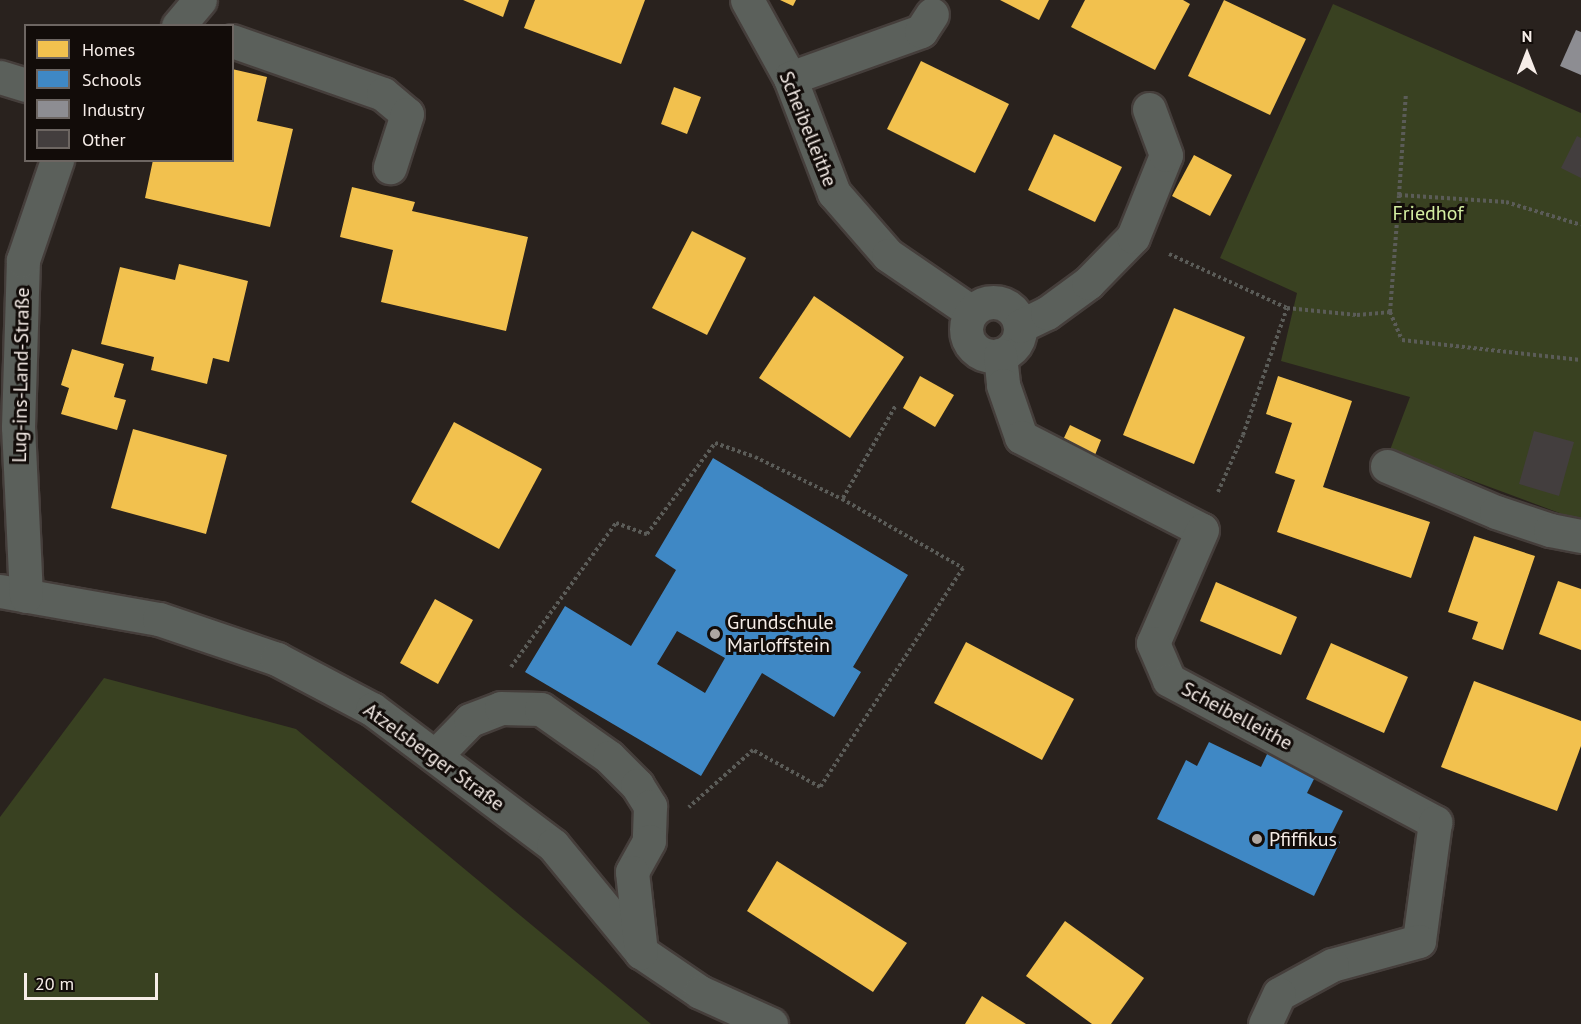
<!DOCTYPE html>
<meta charset="utf-8">
<style>
body{margin:0}
#map{position:relative;width:1581px;height:1024px;overflow:hidden;background:#29221e;font-family:"PT Sans",sans-serif}
div>[style]{position:absolute}
.green>*{inset:0;background:#394121}
.homes>*{inset:0;background:#f2c14e}
.schools>*{inset:0;background:#3f88c5}
.industry>*{inset:0;background:#8d8d92}
.building>*{inset:0;background:#433e3e}
.path>*{height:4px;margin-top:-2px;transform-origin:0;background:repeating-linear-gradient(90deg,#5b5c58 0 3px,transparent 0 6px)}
.roads{filter:drop-shadow(2px 0 #453e3b) drop-shadow(-2px 0 #453e3b) drop-shadow(0 2px #453e3b) drop-shadow(0 -2px #453e3b)}
.minor>*{height:33px;margin:-16.5px;padding:0 16.5px;transform-origin:16.5px;border-radius:16.5px;background:#5b605b}
.minor>.ring{margin:-16.5px;padding:0;box-sizing:content-box;background:none;border:33px solid #5b605b;border-radius:50%}
.dots>*{width:16px;height:16px;translate:-50% -50%;box-sizing:border-box;border:3px solid #120c09;border-radius:50%}
span{translate:-50% -50%;white-space:nowrap;text-align:center;line-height:1.15;-webkit-text-stroke:6px #120c09;paint-order:stroke}
.street-label{font-size:20px;color:#f6ede8}
.park-label{font-size:20px;color:#d4eea1}
.poi-label{font-size:20px;color:#f6ede8}
.left{translate:0 -50%;text-align:left}
.legend{position:absolute;left:24px;top:24px;width:210px;height:138px;box-sizing:border-box;background:#120c09;border:2px solid #6d6662;margin:0;padding:8px 10px;list-style:none;font-size:18px;color:#f6ede8}
.legend li{display:flex;align-items:center;gap:12px;height:30px}
.legend b{width:30px;border:2px solid #6d6662}
.north{position:absolute;left:1497px;top:24px;width:60px;height:60px;-webkit-text-stroke:4px #120c09;paint-order:stroke;rotate:0deg;font-size:16px;font-weight:700;line-height:24px;text-align:center;color:#f6ede8}
.north::after{content:'';display:block;margin:auto;width:21px;height:27px;background:#f6ede8;clip-path:polygon(50% 0,100% 100%,50% 72%,0 100%)}
.scale{position:absolute;left:24px;top:973px;width:134px;height:27px;box-sizing:border-box;border:3px solid #f6ede8;border-top:0;padding-left:8px;font-size:18px;line-height:21px;white-space:nowrap;color:#f6ede8;-webkit-text-stroke:4px #120c09;paint-order:stroke}
</style>
<div id="map">
<div class="green">
<i style="clip-path:polygon(1333px 4px,1581px 113px,1581px 521px,1390px 450px,1410px 397px,1281px 361px,1297px 293px,1220px 258px)"></i>
<i style="clip-path:polygon(104px 678px,296px 729px,651px 1024px,0 1024px,0 817px)"></i>
</div>
<div class="homes">
<i style="clip-path:polygon(463px 0,509px 0,503px 17px)"></i>
<i style="clip-path:polygon(535px 0,645px 0,621px 64px,524px 28px)"></i>
<i style="clip-path:polygon(780px 0,796px 0,793px 6px)"></i>
<i style="clip-path:polygon(1000px 0,1049px 0,1039px 20px)"></i>
<i style="clip-path:polygon(1085px 0,1183px 0,1190px 4px,1155px 70px,1071px 27px)"></i>
<i style="clip-path:polygon(1224px 0,1306px 39px,1270px 115px,1188px 76px)"></i>
<i style="clip-path:polygon(921px 61px,1009px 104px,975px 173px,887px 129px)"></i>
<i style="clip-path:polygon(232px 69px,267px 77px,257px 121px,293px 129px,270px 227px,145px 198px,153px 160px,232px 160px)"></i>
<i style="clip-path:polygon(674px 87px,701px 97px,687px 134px,661px 124px)"></i>
<i style="clip-path:polygon(1054px 134px,1122px 167px,1095px 222px,1028px 190px)"></i>
<i style="clip-path:polygon(1194px 155px,1232px 175px,1210px 216px,1172px 196px)"></i>
<i style="clip-path:polygon(352px 187px,415px 202px,412px 211px,528px 237px,506px 331px,381px 302px,393px 250px,340px 237px)"></i>
<i style="clip-path:polygon(692px 231px,746px 258px,707px 335px,652px 308px)"></i>
<i style="clip-path:polygon(179px 264px,248px 281px,229px 362px,213px 358px,207px 384px,151px 370px,154px 357px,101px 344px,120px 267px,175px 280px)"></i>
<i style="clip-path:polygon(814px 296px,904px 357px,850px 438px,759px 378px)"></i>
<i style="clip-path:polygon(1174px 308px,1245px 337px,1194px 464px,1123px 435px)"></i>
<i style="clip-path:polygon(72px 349px,124px 364px,114px 397px,126px 400px,117px 430px,61px 414px,69px 388px,61px 385px)"></i>
<i style="clip-path:polygon(920px 376px,954px 395px,935px 427px,903px 408px)"></i>
<i style="clip-path:polygon(1278px 376px,1352px 401px,1323px 487px,1430px 522px,1411px 578px,1277px 532px,1295px 480px,1275px 473px,1292px 423px,1266px 414px)"></i>
<i style="clip-path:polygon(454px 422px,542px 469px,499px 549px,411px 502px)"></i>
<i style="clip-path:polygon(1070px 425px,1101px 440px,1095px 455px,1063px 440px)"></i>
<i style="clip-path:polygon(133px 429px,227px 455px,206px 534px,111px 508px)"></i>
<i style="clip-path:polygon(1474px 536px,1535px 556px,1503px 650px,1472px 639px,1478px 622px,1448px 612px)"></i>
<i style="clip-path:polygon(1558px 581px,1581px 589px,1581px 650px,1539px 634px)"></i>
<i style="clip-path:polygon(1216px 582px,1297px 617px,1281px 655px,1200px 621px)"></i>
<i style="clip-path:polygon(435px 599px,473px 620px,438px 684px,400px 663px)"></i>
<i style="clip-path:polygon(966px 642px,1074px 699px,1042px 760px,934px 703px)"></i>
<i style="clip-path:polygon(1331px 643px,1408px 677px,1384px 733px,1306px 699px)"></i>
<i style="clip-path:polygon(1474px 681px,1581px 721px,1581px 746px,1557px 811px,1441px 767px)"></i>
<i style="clip-path:polygon(777px 861px,907px 943px,873px 992px,747px 911px)"></i>
<i style="clip-path:polygon(1065px 921px,1144px 978px,1111px 1024px,1092px 1024px,1026px 976px)"></i>
<i style="clip-path:polygon(982px 996px,1026px 1024px,965px 1024px)"></i>
</div>
<div class="schools">
<i style="clip-path:polygon(evenodd,713px 458px,908px 575px,853px 667px,861px 672px,834px 717px,762px 673px,701px 776px,525px 672px,565px 606px,631px 646px,676px 570px,655px 556px,713px 458px,677px 631px,725px 658px,705px 693px,657px 664px,677px 631px)"></i>
<i style="clip-path:polygon(1209px 742px,1261px 767px,1268px 752px,1320px 767px,1307px 793px,1343px 811px,1330px 837px,1340px 842px,1314px 896px,1157px 819px,1186px 760px,1197px 766px)"></i>
</div>
<div class="industry">
<i style="clip-path:polygon(1576px 30px,1581px 32px,1581px 75px,1560px 66px)"></i>
</div>
<div class="building">
<i style="clip-path:polygon(1577px 136px,1581px 138px,1581px 178px,1561px 168px)"></i>
<i style="clip-path:polygon(1534px 431px,1574px 442px,1559px 496px,1519px 484px)"></i>
</div>
<div class="path">
<i style="left:1399px;top:195px;width:102px;rotate:-86.1deg"></i>
<i style="left:1169px;top:254px;width:130px;rotate:24.6deg"></i>
<i style="left:1287px;top:308px;width:70px;rotate:5.7deg"></i>
<i style="left:1357px;top:315px;width:33px;rotate:-5deg"></i>
<i style="left:1390px;top:312px;width:117px;rotate:-85.6deg"></i>
<i style="left:1399px;top:195px;width:107px;rotate:3.7deg"></i>
<i style="left:1506px;top:202px;width:78px;rotate:17deg"></i>
<i style="left:1390px;top:312px;width:30px;rotate:67deg"></i>
<i style="left:1402px;top:340px;width:180px;rotate:6.4deg"></i>
<i style="left:1218px;top:492px;width:62px;rotate:-66.3deg"></i>
<i style="left:1243px;top:435px;width:134px;rotate:-70.9deg"></i>
<i style="left:843px;top:498px;width:107px;rotate:-60.3deg"></i>
<i style="left:511px;top:667px;width:178px;rotate:-53.9deg"></i>
<i style="left:616px;top:523px;width:33px;rotate:20deg"></i>
<i style="left:647px;top:534px;width:114px;rotate:-53.2deg"></i>
<i style="left:715px;top:443px;width:42px;rotate:19.3deg"></i>
<i style="left:755px;top:457px;width:97px;rotate:25.8deg"></i>
<i style="left:842px;top:499px;width:139px;rotate:29.7deg"></i>
<i style="left:963px;top:568px;width:262px;rotate:123.1deg"></i>
<i style="left:820px;top:787px;width:77px;rotate:-151.1deg"></i>
<i style="left:753px;top:750px;width:86px;rotate:138.3deg"></i>
</div>
<div class="roads">
<div class="minor">
<i style="left:747px;top:0;width:89px;rotate:61.1deg"></i>
<i style="left:790px;top:78px;width:123px;rotate:69.1deg"></i>
<i style="left:834px;top:193px;width:82px;rotate:48.9deg"></i>
<i style="left:888px;top:255px;width:99px;rotate:34.3deg"></i>
<i style="left:178px;top:26px;width:34px;rotate:-50deg"></i>
<i style="left:232px;top:41px;width:160px;rotate:19.3deg"></i>
<i style="left:383px;top:94px;width:31px;rotate:40deg"></i>
<i style="left:407px;top:114px;width:56px;rotate:107.8deg"></i>
<i style="left:0;top:77px;width:27px;rotate:17deg"></i>
<i style="left:790px;top:78px;width:139px;rotate:-19.7deg"></i>
<i style="left:921px;top:31px;width:20px;rotate:-57deg"></i>
<i class="ring" style="left:966px;top:302px;width:21px;height:21px"></i>
<i style="left:1020px;top:326px;width:30px;rotate:-26deg"></i>
<i style="left:1047px;top:313px;width:51px;rotate:-36.2deg"></i>
<i style="left:1088px;top:283px;width:64px;rotate:-45.6deg"></i>
<i style="left:1133px;top:237px;width:88px;rotate:-68.1deg"></i>
<i style="left:1166px;top:155px;width:49px;rotate:-110.3deg"></i>
<i style="left:1000px;top:355px;width:30px;rotate:84deg"></i>
<i style="left:1003px;top:385px;width:55px;rotate:70.9deg"></i>
<i style="left:1021px;top:437px;width:203px;rotate:27.2deg"></i>
<i style="left:1202px;top:530px;width:123px;rotate:113.4deg"></i>
<i style="left:1153px;top:643px;width:40px;rotate:66.6deg"></i>
<i style="left:1169px;top:680px;width:302px;rotate:28.1deg"></i>
<i style="left:1435px;top:822px;width:120px;rotate:97.7deg"></i>
<i style="left:1419px;top:941px;width:90px;rotate:164.6deg"></i>
<i style="left:1332px;top:965px;width:60px;rotate:151.3deg"></i>
<i style="left:1279px;top:994px;width:33px;rotate:115deg"></i>
<i style="left:1387px;top:466px;width:118px;rotate:22.9deg"></i>
<i style="left:1496px;top:512px;width:57px;rotate:18.4deg"></i>
<i style="left:1550px;top:530px;width:32px;rotate:11deg"></i>
<i style="left:0;top:591px;width:161px;rotate:10deg"></i>
<i style="left:159px;top:619px;width:125px;rotate:18.7deg"></i>
<i style="left:277px;top:659px;width:107px;rotate:27.8deg"></i>
<i style="left:372px;top:709px;width:226px;rotate:36.9deg"></i>
<i style="left:553px;top:845px;width:139px;rotate:50.6deg"></i>
<i style="left:641px;top:952px;width:71px;rotate:34.1deg"></i>
<i style="left:700px;top:992px;width:78px;rotate:24.3deg"></i>
<i style="left:26px;top:596px;width:169px;rotate:-92.7deg"></i>
<i style="left:18px;top:427px;width:167px;rotate:-88.3deg"></i>
<i style="left:23px;top:260px;width:106px;rotate:-71.2deg"></i>
<i style="left:435px;top:756px;width:50px;rotate:-45.8deg"></i>
<i style="left:470px;top:720px;width:33px;rotate:-21deg"></i>
<i style="left:501px;top:708px;width:40px;rotate:1.4deg"></i>
<i style="left:541px;top:709px;width:83px;rotate:35.2deg"></i>
<i style="left:609px;top:757px;width:40px;rotate:45deg"></i>
<i style="left:637px;top:785px;width:25px;rotate:58deg"></i>
<i style="left:650px;top:806px;width:35px;rotate:92deg"></i>
<i style="left:649px;top:841px;width:35px;rotate:119deg"></i>
<i style="left:632px;top:872px;width:81px;rotate:83.6deg"></i>
</div>
</div>
<div class="dots">
<i style="left:715px;top:634px;background:#aea6a1"></i>
<i style="left:1257px;top:839px;background:#aea6a1"></i>
</div>
<div class="street-label">
<span style="left:808px;top:129px;rotate:68deg">Scheibelleithe</span>
<span style="left:21px;top:375px;rotate:-89deg">Lug-ins-Land-Straße</span>
<span style="left:1237px;top:716px;rotate:28deg">Scheibelleithe</span>
<span style="left:434px;top:757px;rotate:36deg">Atzelsberger Straße</span>
</div>
<div class="park-label">
<span style="left:1428px;top:213px">Friedhof</span>
</div>
<div class="poi-label">
<span class="left" style="left:727px;top:634px">Grundschule<br>Marloffstein</span>
<span class="left" style="left:1269px;top:839px">Pfiffikus</span>
</div>
<ul class="legend">
<li><b style="height:16px;background:#f2c14e"></b>Homes</li>
<li><b style="height:16px;background:#3f88c5"></b>Schools</li>
<li><b style="height:16px;background:#8d8d92"></b>Industry</li>
<li><b style="height:16px;background:#433e3e"></b>Other</li>
</ul>
<div class="north">N</div>
<div class="scale">20 m</div>
</div>
